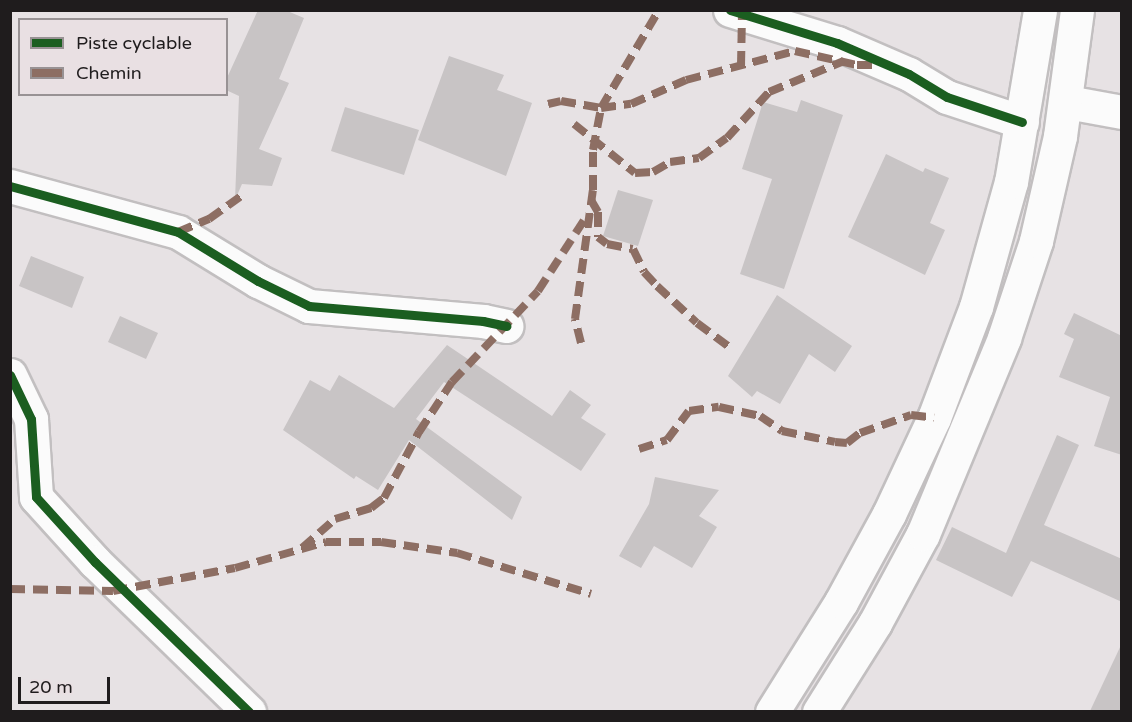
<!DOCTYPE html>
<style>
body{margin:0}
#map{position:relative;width:1132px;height:722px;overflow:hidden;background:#e7e2e4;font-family:"Varela Round",sans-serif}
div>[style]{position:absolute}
.building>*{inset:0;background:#c8c4c5}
.roads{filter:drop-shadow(2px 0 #c2bfc0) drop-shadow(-2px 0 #c2bfc0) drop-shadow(0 2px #c2bfc0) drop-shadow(0 -2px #c2bfc0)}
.minor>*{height:33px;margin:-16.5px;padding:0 16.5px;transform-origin:16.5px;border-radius:16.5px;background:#fbfbfb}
.major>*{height:33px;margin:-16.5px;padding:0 16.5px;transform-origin:16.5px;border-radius:16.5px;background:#fbfbfb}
.quiet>*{height:8px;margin-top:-4px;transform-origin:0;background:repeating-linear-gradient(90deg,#8d6e63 0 15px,transparent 0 23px)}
.cycleway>*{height:9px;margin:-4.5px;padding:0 4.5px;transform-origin:4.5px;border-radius:4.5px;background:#1b5e20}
span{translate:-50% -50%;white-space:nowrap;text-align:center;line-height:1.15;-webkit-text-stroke:4.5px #e9e0e3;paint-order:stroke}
.frame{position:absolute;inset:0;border:12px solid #1f1c1d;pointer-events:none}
.legend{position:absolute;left:18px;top:18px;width:210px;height:78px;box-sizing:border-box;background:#e9e0e3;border:2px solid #989294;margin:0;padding:8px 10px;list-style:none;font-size:18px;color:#1f1c1d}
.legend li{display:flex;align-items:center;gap:12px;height:30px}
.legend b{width:30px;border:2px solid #989294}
.scale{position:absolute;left:18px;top:677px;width:92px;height:27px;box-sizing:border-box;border:3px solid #1f1c1d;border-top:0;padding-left:8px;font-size:18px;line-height:21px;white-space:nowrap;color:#1f1c1d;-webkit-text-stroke:4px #e9e0e3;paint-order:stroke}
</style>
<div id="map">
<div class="building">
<i style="clip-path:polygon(258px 10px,285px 10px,304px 18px,279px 79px,289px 83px,259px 149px,282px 158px,272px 186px,242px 184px,235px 200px,239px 96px,226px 90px,226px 80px)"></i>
<i style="clip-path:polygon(449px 56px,504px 75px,497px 90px,532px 103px,506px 176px,418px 140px)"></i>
<i style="clip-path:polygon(801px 100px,843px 115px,784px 289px,740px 274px,772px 179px,742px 169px,763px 102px,797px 112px)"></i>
<i style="clip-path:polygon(345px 107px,419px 130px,404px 175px,331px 151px)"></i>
<i style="clip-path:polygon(886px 154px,923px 172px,925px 168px,949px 178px,930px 223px,945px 230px,925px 275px,848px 237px)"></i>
<i style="clip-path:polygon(618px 190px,653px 200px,638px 246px,603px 236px)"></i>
<i style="clip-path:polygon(31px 256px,84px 277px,72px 308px,19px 286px)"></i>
<i style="clip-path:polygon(777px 295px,852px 346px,835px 372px,809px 354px,780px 404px,757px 391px,752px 397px,728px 376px)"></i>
<i style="clip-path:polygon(1074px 313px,1122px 336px,1122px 455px,1094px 446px,1110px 397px,1059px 377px,1074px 339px,1064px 334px)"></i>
<i style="clip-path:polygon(120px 316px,158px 333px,146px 359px,108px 342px)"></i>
<i style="clip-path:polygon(447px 345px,552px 416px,570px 390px,591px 405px,581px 418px,606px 434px,581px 471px,444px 382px,416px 419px,522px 497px,512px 520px,409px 440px,378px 490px,356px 476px,354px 479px,283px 430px,310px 380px,330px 391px,339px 375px,394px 408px)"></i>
<i style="clip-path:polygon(1057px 435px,1079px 445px,1044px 525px,1122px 559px,1122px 602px,1031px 561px,1012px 597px,936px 560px,952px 527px,1006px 553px)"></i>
<i style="clip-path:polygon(655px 477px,719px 490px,699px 516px,717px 527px,692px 568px,654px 546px,641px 568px,619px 556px,649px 504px)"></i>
<i style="clip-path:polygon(1122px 643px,1122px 711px,1090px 711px)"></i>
</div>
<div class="roads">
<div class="minor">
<i style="left:730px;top:10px;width:112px;rotate:17.1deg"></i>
<i style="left:837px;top:43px;width:78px;rotate:23.3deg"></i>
<i style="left:909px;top:74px;width:44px;rotate:31.2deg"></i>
<i style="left:947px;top:97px;width:79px;rotate:18.4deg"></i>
<i style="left:1067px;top:102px;width:56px;rotate:10.3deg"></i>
<i style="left:10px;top:186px;width:174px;rotate:15.3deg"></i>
<i style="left:178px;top:232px;width:94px;rotate:31.5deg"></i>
<i style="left:258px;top:281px;width:57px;rotate:26.1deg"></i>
<i style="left:309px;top:306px;width:175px;rotate:4.9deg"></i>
<i style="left:483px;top:321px;width:24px;rotate:12deg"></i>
<i style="left:10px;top:375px;width:49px;rotate:64.5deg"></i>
<i style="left:31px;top:419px;width:78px;rotate:86.3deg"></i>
<i style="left:36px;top:497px;width:88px;rotate:47.8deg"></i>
<i style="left:95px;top:562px;width:215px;rotate:44.2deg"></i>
</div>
<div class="major">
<i style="left:772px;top:712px;width:130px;rotate:-57.9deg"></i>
<i style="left:841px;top:602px;width:100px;rotate:-61.4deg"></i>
<i style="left:889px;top:514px;width:106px;rotate:-64.9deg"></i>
<i style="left:934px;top:418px;width:119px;rotate:-69.3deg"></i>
<i style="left:976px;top:307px;width:130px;rotate:-74.4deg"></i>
<i style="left:1011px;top:182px;width:174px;rotate:-80.4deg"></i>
<i style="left:819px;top:712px;width:105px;rotate:-57.8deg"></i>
<i style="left:875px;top:623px;width:101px;rotate:-61.7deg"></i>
<i style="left:923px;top:534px;width:212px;rotate:-67.5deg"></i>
<i style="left:1004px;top:338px;width:102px;rotate:-71.7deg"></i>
<i style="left:1036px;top:241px;width:108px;rotate:-77.1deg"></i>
<i style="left:1060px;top:136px;width:127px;rotate:-82.3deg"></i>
</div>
</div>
<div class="quiet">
<i style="left:741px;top:66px;width:52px;rotate:-88.9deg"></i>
<i style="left:548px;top:104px;width:13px;rotate:-13deg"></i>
<i style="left:561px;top:101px;width:41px;rotate:9.9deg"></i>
<i style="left:601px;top:108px;width:30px;rotate:-8deg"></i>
<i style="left:631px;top:104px;width:60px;rotate:-23.6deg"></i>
<i style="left:686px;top:80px;width:113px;rotate:-14.9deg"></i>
<i style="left:795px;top:51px;width:64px;rotate:12.7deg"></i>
<i style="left:857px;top:65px;width:23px"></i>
<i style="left:574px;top:124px;width:78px;rotate:38.8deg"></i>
<i style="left:635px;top:173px;width:18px;rotate:-3deg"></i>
<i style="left:653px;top:172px;width:20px;rotate:-30deg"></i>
<i style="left:670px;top:162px;width:29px;rotate:-8deg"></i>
<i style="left:699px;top:158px;width:34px;rotate:-36deg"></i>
<i style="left:727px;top:138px;width:62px;rotate:-47.6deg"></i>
<i style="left:769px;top:92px;width:81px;rotate:-22.5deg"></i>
<i style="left:591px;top:200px;width:14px;rotate:60deg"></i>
<i style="left:598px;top:212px;width:25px;rotate:90deg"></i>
<i style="left:598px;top:237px;width:11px;rotate:38deg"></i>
<i style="left:607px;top:244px;width:26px;rotate:11deg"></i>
<i style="left:633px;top:249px;width:25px;rotate:64deg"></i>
<i style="left:644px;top:272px;width:19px;rotate:47deg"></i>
<i style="left:657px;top:286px;width:54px;rotate:42.8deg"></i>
<i style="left:697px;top:323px;width:44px;rotate:36.6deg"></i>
<i style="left:178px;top:232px;width:34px;rotate:-23deg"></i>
<i style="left:209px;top:219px;width:43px;rotate:-35.5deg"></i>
<i style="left:581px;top:343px;width:25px;rotate:-104deg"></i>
<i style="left:575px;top:319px;width:130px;rotate:-82.1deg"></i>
<i style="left:593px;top:190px;width:40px;rotate:-90deg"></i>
<i style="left:593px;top:150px;width:43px;rotate:-79.2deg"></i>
<i style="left:601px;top:108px;width:114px;rotate:-59.4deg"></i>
<i style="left:639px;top:449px;width:29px;rotate:-18deg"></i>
<i style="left:667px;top:440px;width:36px;rotate:-53deg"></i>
<i style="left:689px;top:411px;width:30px;rotate:-8deg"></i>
<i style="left:719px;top:407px;width:42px;rotate:12.4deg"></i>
<i style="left:760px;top:416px;width:27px;rotate:34deg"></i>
<i style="left:782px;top:431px;width:54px;rotate:11.7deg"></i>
<i style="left:835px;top:442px;width:12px;rotate:5deg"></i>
<i style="left:847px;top:443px;width:16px;rotate:-38deg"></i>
<i style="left:860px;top:433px;width:54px;rotate:-19.4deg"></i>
<i style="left:911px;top:415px;width:23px;rotate:7deg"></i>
<i style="left:302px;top:548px;width:44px;rotate:-41.3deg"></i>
<i style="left:335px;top:519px;width:38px;rotate:-17deg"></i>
<i style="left:371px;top:508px;width:16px;rotate:-38deg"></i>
<i style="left:384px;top:498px;width:75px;rotate:-62.1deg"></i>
<i style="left:419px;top:432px;width:60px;rotate:-56.6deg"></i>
<i style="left:452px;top:382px;width:125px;rotate:-46.6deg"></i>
<i style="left:538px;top:291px;width:92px;rotate:-57deg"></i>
<i style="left:10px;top:589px;width:103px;rotate:1.1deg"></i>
<i style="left:113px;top:591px;width:124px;rotate:-10.7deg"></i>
<i style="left:235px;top:568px;width:95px;rotate:-15.9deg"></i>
<i style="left:326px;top:542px;width:55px"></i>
<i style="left:381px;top:542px;width:77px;rotate:8.2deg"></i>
<i style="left:457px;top:553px;width:140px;rotate:17deg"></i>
</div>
<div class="cycleway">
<i style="left:730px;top:10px;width:112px;rotate:17.1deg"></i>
<i style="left:837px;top:43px;width:78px;rotate:23.3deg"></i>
<i style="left:909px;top:74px;width:44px;rotate:31.2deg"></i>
<i style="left:947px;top:97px;width:79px;rotate:18.4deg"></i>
<i style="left:10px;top:186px;width:174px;rotate:15.3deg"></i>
<i style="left:178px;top:232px;width:94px;rotate:31.5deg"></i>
<i style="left:258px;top:281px;width:57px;rotate:26.1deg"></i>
<i style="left:309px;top:306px;width:175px;rotate:4.9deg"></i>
<i style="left:483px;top:321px;width:24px;rotate:12deg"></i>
<i style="left:10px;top:375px;width:49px;rotate:64.5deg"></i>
<i style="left:31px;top:419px;width:78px;rotate:86.3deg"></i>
<i style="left:36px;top:497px;width:88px;rotate:47.8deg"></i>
<i style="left:95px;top:562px;width:215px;rotate:44.2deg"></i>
</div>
<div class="frame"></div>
<ul class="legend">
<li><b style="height:8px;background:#1b5e20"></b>Piste cyclable</li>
<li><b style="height:8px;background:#8d6e63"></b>Chemin</li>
</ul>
<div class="scale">20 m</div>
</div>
